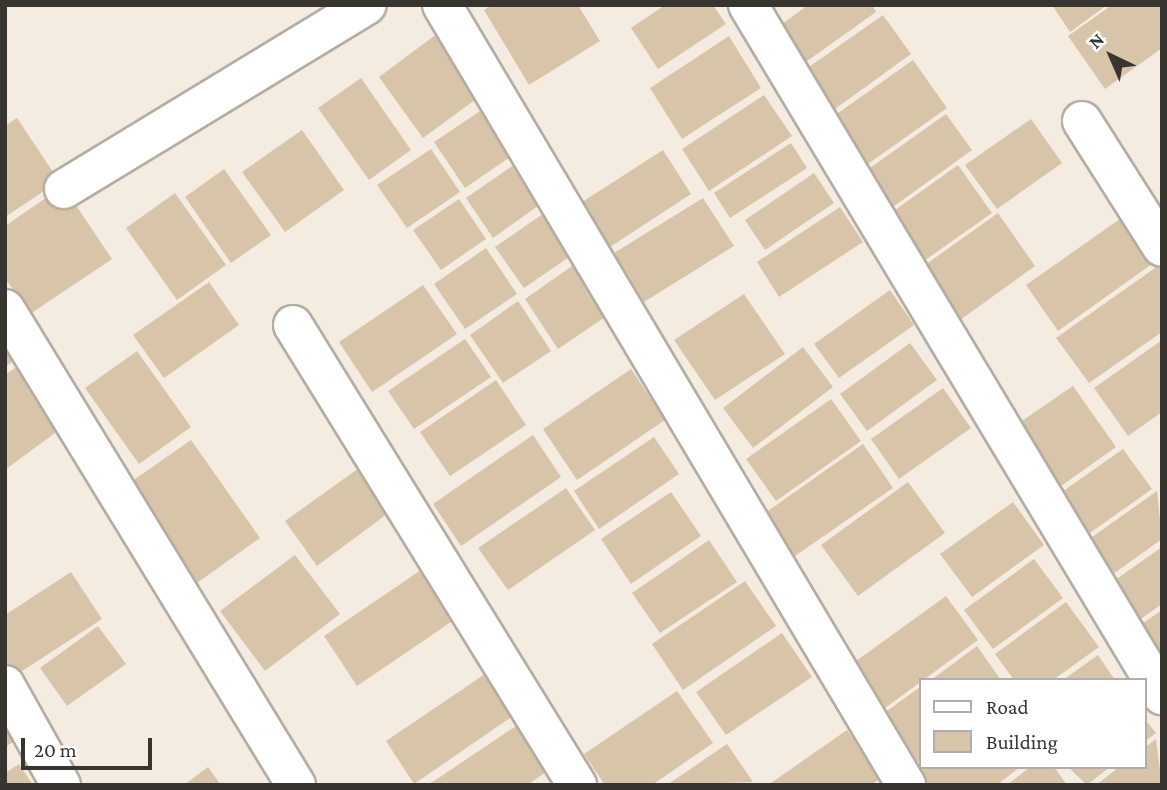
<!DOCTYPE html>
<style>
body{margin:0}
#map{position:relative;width:1167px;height:790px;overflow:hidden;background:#f5ece1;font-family:"Crimson Pro",serif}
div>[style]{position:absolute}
.building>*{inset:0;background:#d8c4a8}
.roads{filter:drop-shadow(2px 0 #b5ada2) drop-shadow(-2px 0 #b5ada2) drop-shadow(0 2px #b5ada2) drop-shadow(0 -2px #b5ada2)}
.minor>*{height:38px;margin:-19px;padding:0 19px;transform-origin:19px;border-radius:19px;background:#fff}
span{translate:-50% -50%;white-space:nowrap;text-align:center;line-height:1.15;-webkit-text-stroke:7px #fff;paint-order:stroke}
.frame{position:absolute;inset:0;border:7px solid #383530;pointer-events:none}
.legend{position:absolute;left:919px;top:678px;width:228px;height:91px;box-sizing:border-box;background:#fff;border:2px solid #afaeac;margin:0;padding:9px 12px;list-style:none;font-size:21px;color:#383530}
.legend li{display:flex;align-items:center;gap:14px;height:35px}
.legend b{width:35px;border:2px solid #afaeac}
.north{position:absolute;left:1076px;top:21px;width:70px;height:70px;-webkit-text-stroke:5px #fff;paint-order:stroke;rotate:316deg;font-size:19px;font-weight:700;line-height:28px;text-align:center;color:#383530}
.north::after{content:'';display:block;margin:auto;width:24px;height:32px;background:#383530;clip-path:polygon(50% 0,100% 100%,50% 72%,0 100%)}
.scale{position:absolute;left:21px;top:738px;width:131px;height:32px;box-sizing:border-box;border:4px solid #383530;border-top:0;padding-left:9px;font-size:21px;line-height:24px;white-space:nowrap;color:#383530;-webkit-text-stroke:5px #fff;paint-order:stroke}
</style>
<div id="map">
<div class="building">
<i style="clip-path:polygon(492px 5px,578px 5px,600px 41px,529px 85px,484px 10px)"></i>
<i style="clip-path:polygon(665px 5px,713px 5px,726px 24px,658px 69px,631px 28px)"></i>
<i style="clip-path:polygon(808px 5px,872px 5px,876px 12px,803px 64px,778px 27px)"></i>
<i style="clip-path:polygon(1052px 5px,1107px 5px,1070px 32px)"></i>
<i style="clip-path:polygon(1112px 5px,1162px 5px,1162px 48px,1105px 89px,1068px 36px)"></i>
<i style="clip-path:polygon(883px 15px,911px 54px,828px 114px,799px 74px)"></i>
<i style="clip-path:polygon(438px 33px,483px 94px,423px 138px,379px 77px)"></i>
<i style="clip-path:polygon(729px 36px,761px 88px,682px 139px,650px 88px)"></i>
<i style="clip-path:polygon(913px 60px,947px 108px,865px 166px,831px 118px)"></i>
<i style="clip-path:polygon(361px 78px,411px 150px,369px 180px,318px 108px)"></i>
<i style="clip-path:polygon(764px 95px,792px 136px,709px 191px,682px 149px)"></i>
<i style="clip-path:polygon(492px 103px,523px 148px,465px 188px,434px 142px)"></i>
<i style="clip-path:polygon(946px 114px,972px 150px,879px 217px,853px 180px)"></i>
<i style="clip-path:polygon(17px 118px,59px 181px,5px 217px,5px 126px)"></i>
<i style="clip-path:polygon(1031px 119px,1062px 163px,997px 209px,965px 165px)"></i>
<i style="clip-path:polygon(302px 130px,344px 190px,285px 232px,242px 172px)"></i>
<i style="clip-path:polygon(791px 143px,807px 168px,730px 218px,714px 193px)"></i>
<i style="clip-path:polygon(431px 149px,460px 192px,407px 228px,377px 185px)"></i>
<i style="clip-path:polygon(663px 150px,691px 194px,607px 249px,579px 204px)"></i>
<i style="clip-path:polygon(518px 162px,545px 201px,493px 238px,466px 198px)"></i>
<i style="clip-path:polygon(958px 165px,992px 213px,911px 270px,877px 223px)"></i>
<i style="clip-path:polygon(224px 169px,271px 235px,231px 263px,185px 197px)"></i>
<i style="clip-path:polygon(814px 173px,834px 203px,765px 250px,745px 220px)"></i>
<i style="clip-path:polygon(63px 186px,112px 259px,30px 314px,5px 278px,5px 226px)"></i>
<i style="clip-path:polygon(175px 193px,226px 265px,177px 300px,126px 228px)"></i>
<i style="clip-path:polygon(703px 198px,734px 246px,644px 302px,614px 253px)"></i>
<i style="clip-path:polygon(459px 199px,486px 239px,441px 270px,413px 230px)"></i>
<i style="clip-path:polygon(840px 207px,863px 242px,779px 297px,757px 262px)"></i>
<i style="clip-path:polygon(550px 209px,578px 251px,524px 288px,495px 247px)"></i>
<i style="clip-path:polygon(998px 213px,1035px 266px,949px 328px,911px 275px)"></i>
<i style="clip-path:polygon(1127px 214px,1159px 259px,1058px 331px,1026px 285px)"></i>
<i style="clip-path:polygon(486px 248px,517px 294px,465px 329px,434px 284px)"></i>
<i style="clip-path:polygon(585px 257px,620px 307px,558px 349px,525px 299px)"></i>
<i style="clip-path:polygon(1162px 263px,1162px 332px,1089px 383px,1056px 338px)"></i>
<i style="clip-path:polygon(209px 282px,239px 325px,164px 378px,133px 335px)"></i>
<i style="clip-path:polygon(423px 285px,457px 334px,372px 392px,339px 342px)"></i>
<i style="clip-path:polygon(890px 290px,914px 325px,839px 378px,814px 344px)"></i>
<i style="clip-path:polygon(744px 294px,785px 354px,715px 400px,674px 340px)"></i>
<i style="clip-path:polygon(518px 301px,551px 351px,503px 383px,470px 335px)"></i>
<i style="clip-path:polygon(5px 332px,22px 355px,5px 367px)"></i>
<i style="clip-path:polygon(465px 339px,491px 377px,414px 429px,388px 391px)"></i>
<i style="clip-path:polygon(1162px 340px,1162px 412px,1128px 436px,1094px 388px)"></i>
<i style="clip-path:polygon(910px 343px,937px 380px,867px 431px,840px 394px)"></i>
<i style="clip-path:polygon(803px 347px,833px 387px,753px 448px,723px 408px)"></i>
<i style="clip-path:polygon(137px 351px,191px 427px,139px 464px,85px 388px)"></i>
<i style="clip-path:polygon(22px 363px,67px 424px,5px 470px,5px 375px)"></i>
<i style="clip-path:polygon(631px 369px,665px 420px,577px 480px,543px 429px)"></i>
<i style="clip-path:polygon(496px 380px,526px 425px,450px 476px,420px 432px)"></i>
<i style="clip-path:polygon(1073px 386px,1116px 447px,1044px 498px,1000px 436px)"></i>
<i style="clip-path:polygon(943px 388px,971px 428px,899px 479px,871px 439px)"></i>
<i style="clip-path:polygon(831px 399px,861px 441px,776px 501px,746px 459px)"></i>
<i style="clip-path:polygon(533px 435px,561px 477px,461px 546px,433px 504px)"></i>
<i style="clip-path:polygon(654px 437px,679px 474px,599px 529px,574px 491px)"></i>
<i style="clip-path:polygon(191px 440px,260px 538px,197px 583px,128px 484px)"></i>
<i style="clip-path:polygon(863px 444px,893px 488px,795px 556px,765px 513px)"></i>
<i style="clip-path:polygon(1123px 449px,1152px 489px,1070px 547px,1042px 506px)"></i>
<i style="clip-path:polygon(359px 468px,391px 511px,317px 566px,285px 521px)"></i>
<i style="clip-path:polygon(908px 482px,945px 533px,858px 596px,821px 545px)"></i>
<i style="clip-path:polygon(566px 488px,595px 530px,508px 590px,478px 548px)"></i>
<i style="clip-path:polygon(1157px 491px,1162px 539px,1095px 587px,1071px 552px)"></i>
<i style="clip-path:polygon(671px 492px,701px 536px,631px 584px,601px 539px)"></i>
<i style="clip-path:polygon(1013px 502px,1044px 545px,972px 597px,940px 554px)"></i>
<i style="clip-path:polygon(709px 540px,737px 582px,660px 633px,632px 593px)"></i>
<i style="clip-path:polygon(1162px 547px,1162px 604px,1125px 630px,1098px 592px)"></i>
<i style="clip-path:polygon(295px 555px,340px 614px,265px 671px,220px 611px)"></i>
<i style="clip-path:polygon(443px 555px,476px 605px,357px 686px,324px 636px)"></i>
<i style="clip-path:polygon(1034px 559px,1063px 598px,993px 649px,964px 610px)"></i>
<i style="clip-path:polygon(71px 572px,102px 619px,13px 677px,5px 664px,5px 615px)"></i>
<i style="clip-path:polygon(745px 581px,776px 626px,683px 690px,652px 644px)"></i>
<i style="clip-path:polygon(946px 596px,978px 640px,885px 708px,852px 664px)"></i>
<i style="clip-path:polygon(1066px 602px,1099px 647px,1053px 680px,1014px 680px,995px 654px)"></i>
<i style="clip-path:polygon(1162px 610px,1162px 680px,1129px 633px)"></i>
<i style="clip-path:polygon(98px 626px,126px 664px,67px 706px,40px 668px)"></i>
<i style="clip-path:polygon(782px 633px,812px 677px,726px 735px,696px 692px)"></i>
<i style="clip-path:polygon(977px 646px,1001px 680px,931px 680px)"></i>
<i style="clip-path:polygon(1098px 655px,1115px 680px,1063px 680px)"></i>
<i style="clip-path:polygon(488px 672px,516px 714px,414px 784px,386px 741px)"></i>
<i style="clip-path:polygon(920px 687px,920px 760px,915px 764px,880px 716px)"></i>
<i style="clip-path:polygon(677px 691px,713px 743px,652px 785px,605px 785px,584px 754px)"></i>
<i style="clip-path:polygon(1144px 718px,1156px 733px,1144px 742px)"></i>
<i style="clip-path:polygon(5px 720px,18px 739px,5px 747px)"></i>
<i style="clip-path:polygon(519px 724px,549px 770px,527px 785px,428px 785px)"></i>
<i style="clip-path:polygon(847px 730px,881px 778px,871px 785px,768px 785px)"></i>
<i style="clip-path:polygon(1156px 739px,1162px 785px,1096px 785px,1119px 767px,1144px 767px,1144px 748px)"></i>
<i style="clip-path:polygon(727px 744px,753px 782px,667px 785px)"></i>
<i style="clip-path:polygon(19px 764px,33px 785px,5px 785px,5px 773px)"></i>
<i style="clip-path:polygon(208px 767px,221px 785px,184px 785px)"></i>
<i style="clip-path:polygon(922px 767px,1020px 767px,997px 785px,924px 785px,915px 772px)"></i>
<i style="clip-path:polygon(1030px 767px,1054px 767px,1067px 785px,1007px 785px)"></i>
<i style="clip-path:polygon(1068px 767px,1110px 767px,1087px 785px)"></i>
</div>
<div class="roads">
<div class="minor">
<i style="left:442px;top:5px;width:908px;rotate:59.25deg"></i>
<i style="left:748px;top:5px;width:805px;rotate:59.04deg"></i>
<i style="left:1082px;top:121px;width:149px;rotate:57.6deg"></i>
<i style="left:64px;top:189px;width:354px;rotate:-31.3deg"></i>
<i style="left:5px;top:309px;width:558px;rotate:58.56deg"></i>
<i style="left:293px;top:325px;width:541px;rotate:58.31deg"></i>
<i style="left:5px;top:685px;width:115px;rotate:60.8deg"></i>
</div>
</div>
<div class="frame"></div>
<ul class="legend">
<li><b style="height:9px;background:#fff"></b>Road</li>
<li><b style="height:19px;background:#d8c4a8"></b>Building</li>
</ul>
<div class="north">N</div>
<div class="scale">20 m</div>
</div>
